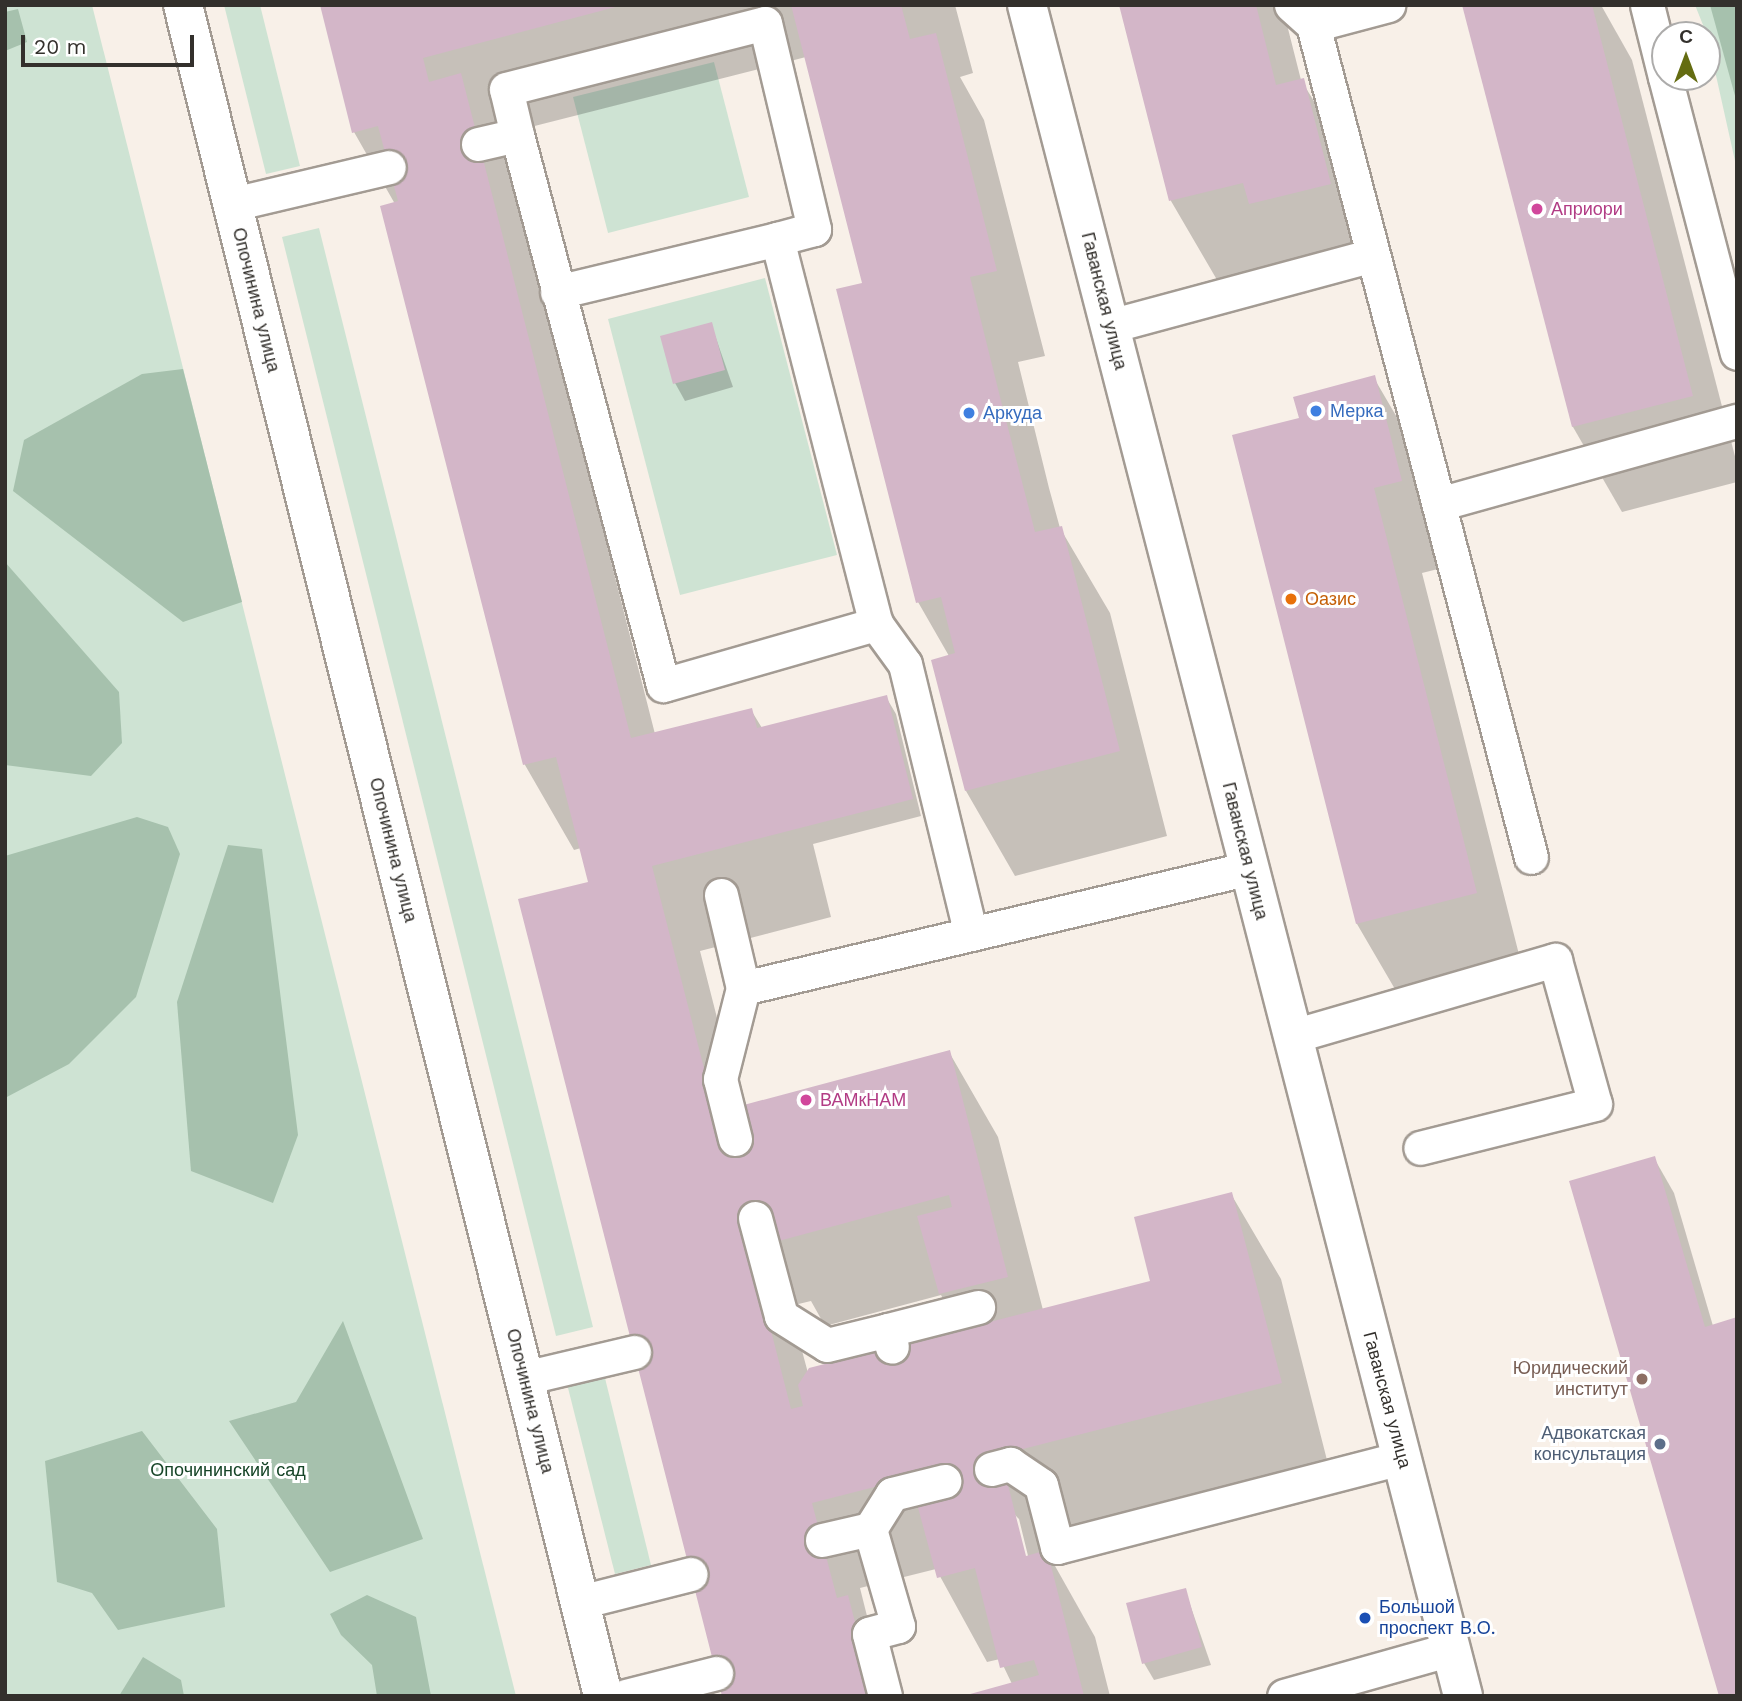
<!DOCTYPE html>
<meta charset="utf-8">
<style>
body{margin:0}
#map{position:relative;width:1742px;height:1701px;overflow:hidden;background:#f8f0e8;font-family:"Work Sans",sans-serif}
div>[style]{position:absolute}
.green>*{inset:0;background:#cee3d3}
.forest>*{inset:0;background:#a6c1ad}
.shadow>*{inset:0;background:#0003}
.building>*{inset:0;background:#d3b6c8}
.roads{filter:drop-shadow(2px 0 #a39b93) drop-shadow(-2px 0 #a39b93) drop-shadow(0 2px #a39b93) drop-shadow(0 -2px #a39b93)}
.lane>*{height:33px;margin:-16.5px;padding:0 16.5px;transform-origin:16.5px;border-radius:16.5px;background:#fff}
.street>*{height:38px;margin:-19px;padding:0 19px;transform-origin:19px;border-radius:19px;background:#fff}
.secondary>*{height:38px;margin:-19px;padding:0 19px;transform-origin:19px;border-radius:19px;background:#fff}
.dots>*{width:19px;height:19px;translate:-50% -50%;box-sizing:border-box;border:4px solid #fff;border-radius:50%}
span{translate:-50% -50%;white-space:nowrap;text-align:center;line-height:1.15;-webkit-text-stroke:6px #fff;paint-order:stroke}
.hotel-label{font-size:18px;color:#b23c85}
.left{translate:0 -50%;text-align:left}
.street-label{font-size:18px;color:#33302c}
.shop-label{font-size:18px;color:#366cbe}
.food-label{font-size:18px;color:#c56008}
.education-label{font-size:18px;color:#785e54}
.right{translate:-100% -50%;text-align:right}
.service-label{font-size:18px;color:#4e5e75}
.park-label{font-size:18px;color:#174528}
.transit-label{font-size:18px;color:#164399}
.frame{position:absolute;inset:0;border:7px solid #33302c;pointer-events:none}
.north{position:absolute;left:1651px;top:21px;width:70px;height:70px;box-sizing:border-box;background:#fff;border:2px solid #adacab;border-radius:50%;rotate:0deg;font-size:19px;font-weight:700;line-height:28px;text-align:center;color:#33302c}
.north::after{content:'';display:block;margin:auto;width:24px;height:32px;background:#646c11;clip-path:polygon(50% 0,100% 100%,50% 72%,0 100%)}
.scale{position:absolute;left:21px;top:35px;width:173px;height:32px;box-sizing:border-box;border:4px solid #33302c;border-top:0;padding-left:9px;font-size:21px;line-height:24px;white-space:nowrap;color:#33302c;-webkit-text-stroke:5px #fff;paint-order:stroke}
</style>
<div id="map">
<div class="green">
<i style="clip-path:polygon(5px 5px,92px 5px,516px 1696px,5px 1696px)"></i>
<i style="clip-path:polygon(224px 5px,260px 5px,300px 166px,266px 174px)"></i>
<i style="clip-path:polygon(1695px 5px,1737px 5px,1737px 170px,1707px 35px)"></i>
<i style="clip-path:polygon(714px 62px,749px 197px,608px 233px,573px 97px)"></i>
<i style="clip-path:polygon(319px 228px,593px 1327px,556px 1336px,282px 237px)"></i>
<i style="clip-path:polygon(765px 278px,837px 555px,680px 595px,608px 319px)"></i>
<i style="clip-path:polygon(604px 1374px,651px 1565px,615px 1574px,567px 1384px)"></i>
</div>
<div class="forest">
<i style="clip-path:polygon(1710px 5px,1737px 5px,1737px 103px)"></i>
<i style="clip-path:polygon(18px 9px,27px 42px,5px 51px,5px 12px)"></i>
<i style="clip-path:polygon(183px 369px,242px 602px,183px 622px,13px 491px,24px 440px,142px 374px)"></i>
<i style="clip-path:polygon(5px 562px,119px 692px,122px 743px,91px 776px,5px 765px)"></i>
<i style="clip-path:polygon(137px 817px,168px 827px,180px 854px,136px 997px,69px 1064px,5px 1098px,5px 856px)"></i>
<i style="clip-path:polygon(228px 845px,262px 849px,298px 1135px,273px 1203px,191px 1171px,177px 1002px)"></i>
<i style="clip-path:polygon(343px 1321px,423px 1539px,330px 1572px,229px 1421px,296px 1402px)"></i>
<i style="clip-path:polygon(142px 1431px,217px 1529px,225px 1607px,118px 1630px,92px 1593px,57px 1582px,45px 1461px)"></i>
<i style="clip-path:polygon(367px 1595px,416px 1617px,431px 1696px,377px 1696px,372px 1665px,341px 1635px,330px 1614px)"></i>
<i style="clip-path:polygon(143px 1657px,181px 1680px,184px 1696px,119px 1696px)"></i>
</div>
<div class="shadow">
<i style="clip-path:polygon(evenodd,321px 5px,955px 5px,973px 73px,960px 77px,984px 120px,1045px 356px,1018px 362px,1049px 488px,1060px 528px,1110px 613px,1167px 836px,1015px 876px,966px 791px,933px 661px,949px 656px,918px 602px,864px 284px,806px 57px,495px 136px,509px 160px,655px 734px,751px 710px,762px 728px,886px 697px,896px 714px,921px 816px,813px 844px,831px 917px,700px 951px,740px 1108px,949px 1052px,998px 1137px,1043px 1310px,1152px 1282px,1231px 1194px,1281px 1279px,1329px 1468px,1041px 1541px,1095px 1637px,1110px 1696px,967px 1696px,1012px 1684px,1000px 1659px,987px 1662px,936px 1569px,860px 1588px,874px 1644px,723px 1696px,590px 883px,581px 848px,574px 850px,525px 765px,382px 207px,395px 204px,354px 132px,321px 5px,941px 1295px,962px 1331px,808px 1373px,790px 1306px,811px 1301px,825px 1326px,941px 1295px,321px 5px,1014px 1514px,1019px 1519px,1030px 1564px,1027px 1565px,1014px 1514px)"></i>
<i style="clip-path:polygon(1121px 5px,1282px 5px,1301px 80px,1353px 165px,1379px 269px,1220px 285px,1171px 201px)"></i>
<i style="clip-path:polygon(1601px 5px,1632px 60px,1737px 464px,1737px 482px,1622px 512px,1573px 427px,1464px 6px)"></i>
<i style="clip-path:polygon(711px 324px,733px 387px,685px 401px,675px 383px)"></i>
<i style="clip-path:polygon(1374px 378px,1423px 462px,1450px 566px,1422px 573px,1525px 978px,1406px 1008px,1357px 924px)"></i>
<i style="clip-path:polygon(1654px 1158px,1674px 1193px,1713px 1326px,1737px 1696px)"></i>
<i style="clip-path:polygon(1185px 1590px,1211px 1665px,1154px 1680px,1144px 1663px)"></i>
</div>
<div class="building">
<i style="clip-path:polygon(320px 5px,623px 5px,423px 58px,429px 82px,461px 73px,631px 738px,752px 708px,757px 728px,887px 695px,913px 799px,652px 866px,723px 1142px,740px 1106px,950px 1050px,1008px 1277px,939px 1294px,917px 1216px,952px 1207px,949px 1195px,775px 1242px,768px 1319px,791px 1409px,803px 1406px,798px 1385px,809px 1368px,1150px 1281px,1134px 1217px,1232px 1192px,1282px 1383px,988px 1458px,1006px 1477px,1026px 1556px,1047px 1550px,1084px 1696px,963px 1696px,1039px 1675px,1034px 1660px,1000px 1668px,975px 1568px,937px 1578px,916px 1500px,941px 1470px,812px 1503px,837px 1598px,848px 1595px,874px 1696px,722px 1696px,518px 899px,588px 882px,556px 757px,523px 765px,380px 206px,398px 201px,378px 126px,352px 133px)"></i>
<i style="clip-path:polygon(791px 5px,901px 5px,910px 39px,936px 33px,997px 271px,970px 277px,1001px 401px,1035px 532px,1062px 526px,1120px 751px,965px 791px,931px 660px,955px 653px,941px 597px,916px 603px,836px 289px,862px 283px)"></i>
<i style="clip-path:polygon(1119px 5px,1256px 5px,1276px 85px,1304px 78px,1331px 184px,1249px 204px,1243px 183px,1169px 201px)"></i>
<i style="clip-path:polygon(1462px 5px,1592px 5px,1693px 396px,1572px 427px)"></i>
<i style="clip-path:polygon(712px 322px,725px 370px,673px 384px,660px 336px)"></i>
<i style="clip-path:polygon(1375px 375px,1402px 481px,1374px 488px,1477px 893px,1356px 924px,1232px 435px,1299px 418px,1293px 397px)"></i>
<i style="clip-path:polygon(1655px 1156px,1705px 1327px,1737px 1317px,1737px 1696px,1719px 1696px,1569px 1181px)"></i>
<i style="clip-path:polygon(1186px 1588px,1202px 1647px,1142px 1664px,1126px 1603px)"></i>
</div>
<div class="roads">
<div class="lane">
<i style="left:1291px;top:5px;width:30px;rotate:42deg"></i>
<i style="left:1313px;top:25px;width:78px;rotate:-14.9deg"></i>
<i style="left:1647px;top:5px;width:74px;rotate:76deg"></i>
<i style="left:1313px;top:25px;width:860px;rotate:75.32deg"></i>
<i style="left:1665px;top:77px;width:285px;rotate:75.4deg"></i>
<i style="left:517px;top:135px;width:569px;rotate:75.13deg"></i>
<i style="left:663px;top:685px;width:222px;rotate:-16deg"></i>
<i style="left:478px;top:144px;width:40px;rotate:-13deg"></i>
<i style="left:517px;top:135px;width:47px;rotate:-103.4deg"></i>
<i style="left:506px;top:89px;width:267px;rotate:-14.3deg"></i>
<i style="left:765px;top:23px;width:212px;rotate:76.6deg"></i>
<i style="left:814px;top:229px;width:38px;rotate:165deg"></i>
<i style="left:777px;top:239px;width:398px;rotate:75.6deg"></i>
<i style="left:876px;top:624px;width:49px;rotate:54.1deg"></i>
<i style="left:905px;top:664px;width:278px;rotate:76.3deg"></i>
<i style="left:233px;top:204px;width:160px;rotate:-13.3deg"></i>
<i style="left:557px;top:292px;width:226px;rotate:-13.5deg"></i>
<i style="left:1110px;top:326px;width:272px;rotate:-15.1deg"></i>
<i style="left:1439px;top:504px;width:309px;rotate:-15.6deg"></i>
<i style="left:721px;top:895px;width:96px;rotate:76.7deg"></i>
<i style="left:1293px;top:1036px;width:273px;rotate:-16.2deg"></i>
<i style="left:1555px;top:960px;width:149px;rotate:74.5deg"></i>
<i style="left:1595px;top:1104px;width:180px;rotate:165.9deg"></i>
<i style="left:735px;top:1139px;width:62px;rotate:-104deg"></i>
<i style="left:720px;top:1079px;width:94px;rotate:-75.8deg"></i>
<i style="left:743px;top:988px;width:521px;rotate:-13.32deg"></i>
<i style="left:755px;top:1218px;width:101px;rotate:75.1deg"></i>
<i style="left:781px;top:1316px;width:54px;rotate:32.2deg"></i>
<i style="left:827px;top:1345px;width:63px;rotate:-13.8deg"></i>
<i style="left:888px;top:1330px;width:17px;rotate:77deg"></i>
<i style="left:888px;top:1330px;width:93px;rotate:-14.3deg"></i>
<i style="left:524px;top:1378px;width:113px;rotate:-13.3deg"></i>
<i style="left:991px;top:1469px;width:20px;rotate:-15deg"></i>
<i style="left:1010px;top:1464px;width:37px;rotate:34deg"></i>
<i style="left:1041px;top:1485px;width:64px;rotate:75.5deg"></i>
<i style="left:1057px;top:1547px;width:356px;rotate:-14.5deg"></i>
<i style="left:870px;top:1529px;width:101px;rotate:73.9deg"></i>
<i style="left:898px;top:1626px;width:30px;rotate:165deg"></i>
<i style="left:869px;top:1634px;width:64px;rotate:75.5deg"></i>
<i style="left:822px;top:1540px;width:49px;rotate:-12.9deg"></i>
<i style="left:870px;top:1529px;width:41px;rotate:-57.8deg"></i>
<i style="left:892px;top:1494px;width:54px;rotate:-14deg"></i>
<i style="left:580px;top:1602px;width:114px;rotate:-14.2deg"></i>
<i style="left:626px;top:1696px;width:93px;rotate:-14.3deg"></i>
<i style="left:1284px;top:1696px;width:173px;rotate:-15.7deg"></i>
</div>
<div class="street">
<i style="left:183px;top:5px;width:1742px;rotate:76.05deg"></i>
</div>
<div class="secondary">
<i style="left:1027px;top:5px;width:1746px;rotate:75.54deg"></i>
</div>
</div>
<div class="dots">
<i style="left:1537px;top:209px;background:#d1479c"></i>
<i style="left:1316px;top:411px;background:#3f7fe0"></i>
<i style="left:969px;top:413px;background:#3f7fe0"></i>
<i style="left:1291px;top:599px;background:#e8710a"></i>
<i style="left:806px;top:1100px;background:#d1479c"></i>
<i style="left:1642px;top:1379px;background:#8d6e63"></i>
<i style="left:1660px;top:1444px;background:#5c6f8a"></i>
<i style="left:1365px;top:1618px;background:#1a4fb4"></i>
</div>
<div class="hotel-label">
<span class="left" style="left:1551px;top:209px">Априори</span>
<span class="left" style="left:820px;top:1100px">ВАМкНАМ</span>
</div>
<div class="street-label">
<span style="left:256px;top:300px;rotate:76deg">Опочинина улица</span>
<span style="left:1104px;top:301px;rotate:76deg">Гаванская улица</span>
<span style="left:393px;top:850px;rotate:76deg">Опочинина улица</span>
<span style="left:1245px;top:851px;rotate:76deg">Гаванская улица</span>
<span style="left:1387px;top:1400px;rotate:75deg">Гаванская улица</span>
<span style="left:530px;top:1401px;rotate:76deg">Опочинина улица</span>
</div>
<div class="shop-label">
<span class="left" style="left:1330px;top:411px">Мерка</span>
<span class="left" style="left:983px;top:413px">Аркуда</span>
</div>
<div class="food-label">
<span class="left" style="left:1305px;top:599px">Оазис</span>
</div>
<div class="education-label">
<span class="right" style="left:1628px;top:1379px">Юридический<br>институт</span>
</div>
<div class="service-label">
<span class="right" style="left:1646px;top:1444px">Адвокатская<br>консультация</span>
</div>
<div class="park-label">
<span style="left:228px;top:1470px">Опочининский сад</span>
</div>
<div class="transit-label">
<span class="left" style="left:1379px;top:1618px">Большой<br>проспект В.О.</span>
</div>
<div class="frame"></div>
<div class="north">С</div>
<div class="scale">20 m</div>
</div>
